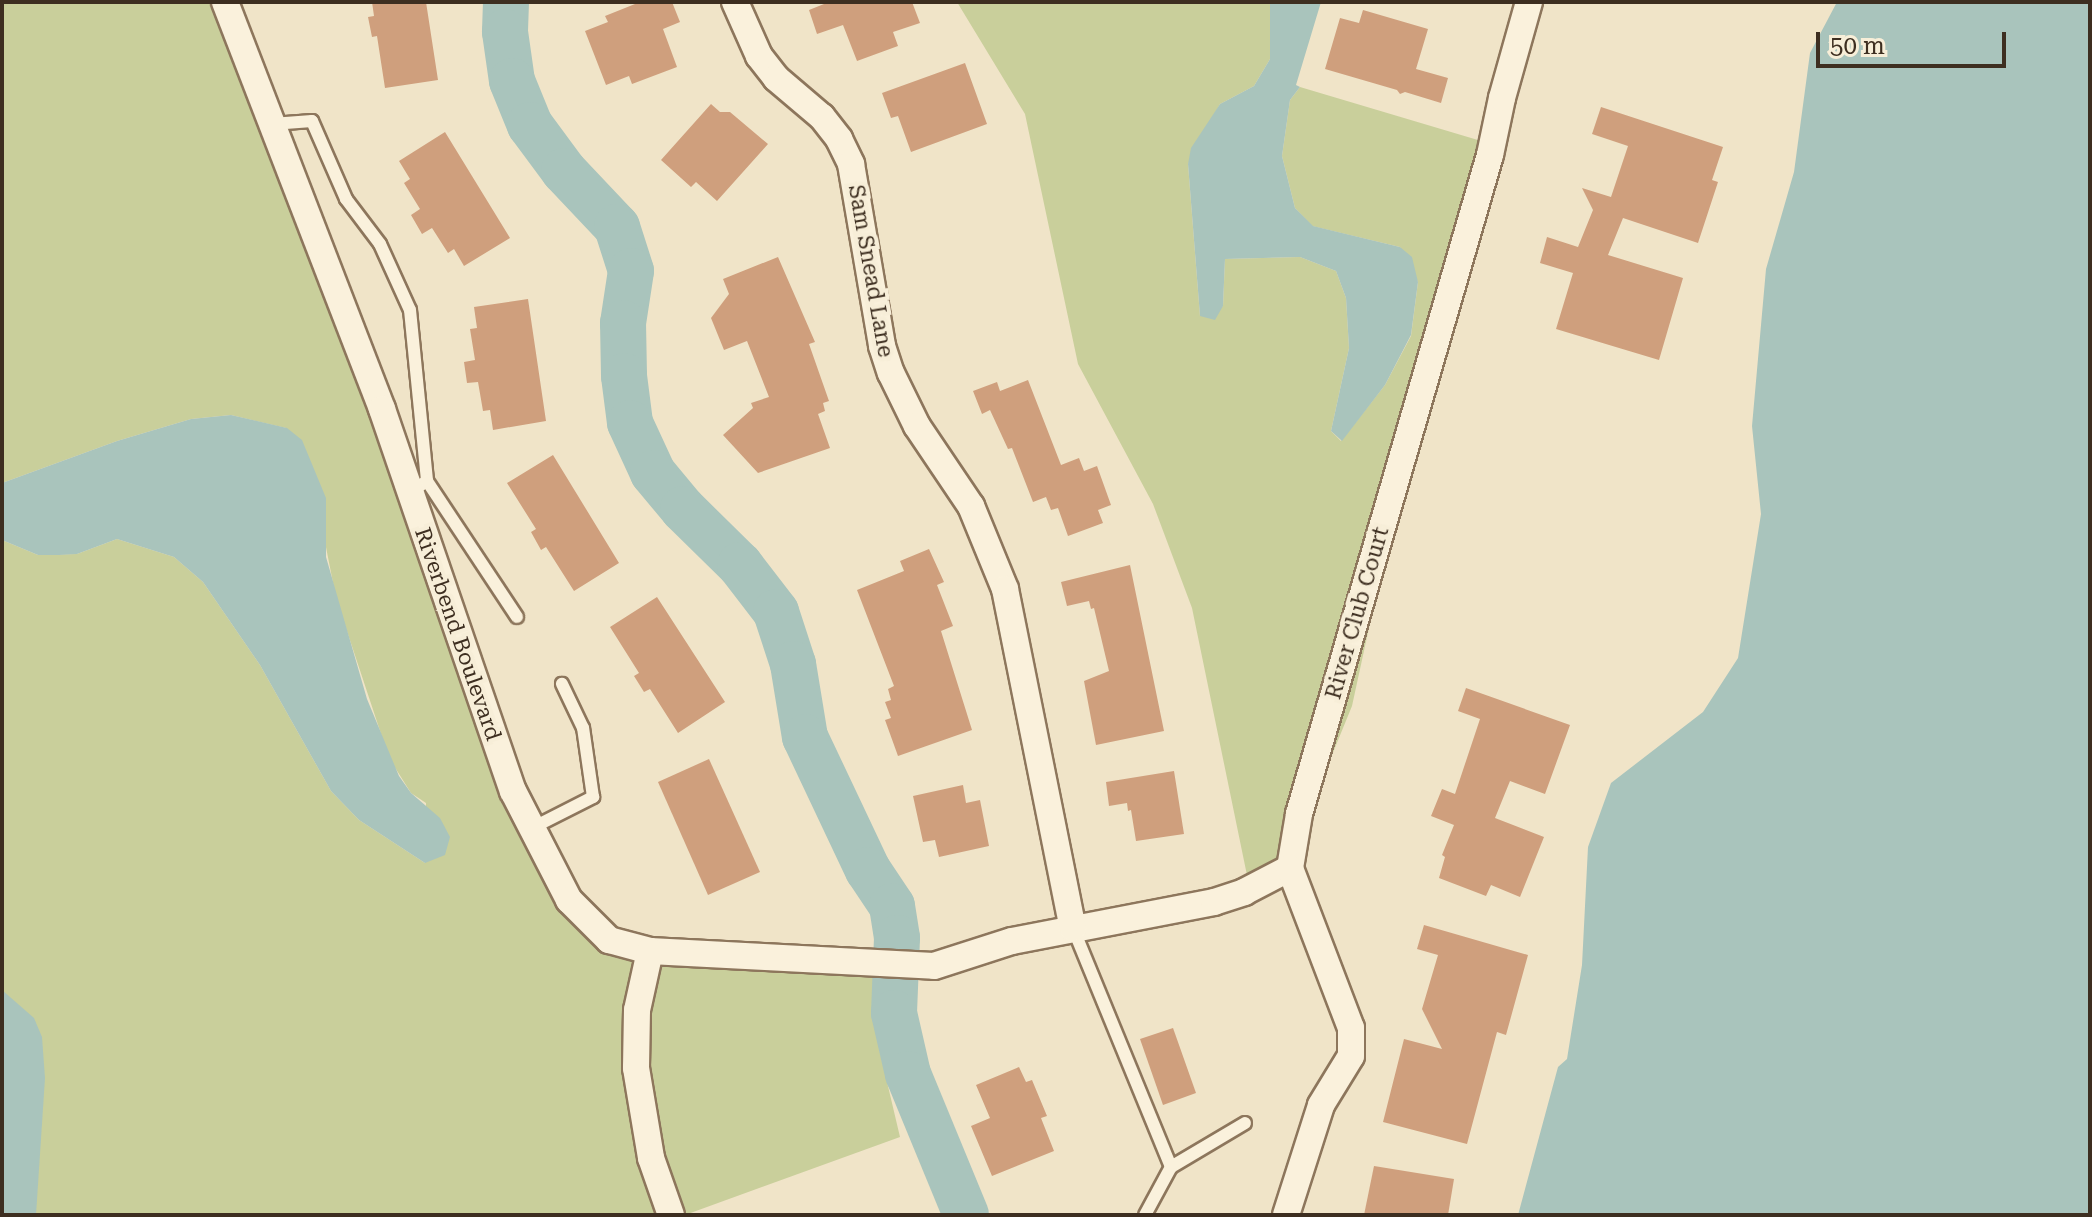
<!DOCTYPE html>
<style>
body{margin:0}
#map{position:relative;width:2092px;height:1217px;overflow:hidden;background:#f0e4c8;font-family:"Roboto Serif",serif}
div>[style]{position:absolute}
.green>*{inset:0;background:#c9cf9b}
.water>*{inset:0;background:#a9c4bc}
.river>*{height:46px;margin:-23px;padding:0 23px;transform-origin:23px;border-radius:23px;background:#a9c4bc}
.building>*{inset:0;background:#cf9f7d}
.roads{filter:drop-shadow(2px 0 #8d765c) drop-shadow(-2px 0 #8d765c) drop-shadow(0 2px #8d765c) drop-shadow(0 -2px #8d765c)}
.service>*{height:12px;margin:-6px;padding:0 6px;transform-origin:6px;border-radius:6px;background:#faf1dc}
.minor>*{height:26px;margin:-13px;padding:0 13px;transform-origin:13px;border-radius:13px;background:#faf1dc}
span{translate:-50% -50%;white-space:nowrap;text-align:center;line-height:1.15;-webkit-text-stroke:8px #f7eed8;paint-order:stroke}
.street-label{font-size:22px;color:#3d2e20}
.frame{position:absolute;inset:0;border:4px solid #3d2e20;pointer-events:none}
.scale{position:absolute;left:1816px;top:32px;width:190px;height:36px;box-sizing:border-box;border:4px solid #3d2e20;border-top:0;padding-left:10px;font-size:24px;line-height:28px;white-space:nowrap;color:#3d2e20;-webkit-text-stroke:6px #f7eed8;paint-order:stroke}
</style>
<div id="map">
<div class="green">
<i style="clip-path:polygon(2px 2px,237px 2px,532px 811px,567px 880px,623px 936px,884px 962px,887px 987px,879px 1048px,900px 1137px,685px 1215px,2px 1215px,2px 540px,38px 555px,77px 554px,117px 539px,174px 557px,203px 582px,260px 665px,331px 791px,359px 820px,425px 863px,426px 803px,411px 793px,389px 758px,336px 598px,324px 537px,286px 428px,231px 415px,191px 419px,117px 441px,2px 483px)"></i>
<i style="clip-path:polygon(957px 2px,1270px 2px,1270px 59px,1254px 86px,1220px 104px,1188px 164px,1200px 316px,1223px 306px,1225px 259px,1300px 257px,1336px 271px,1346px 298px,1349px 348px,1331px 431px,1341px 441px,1385px 385px,1411px 336px,1418px 282px,1400px 247px,1312px 226px,1295px 208px,1282px 156px,1290px 100px,1300px 87px,1498px 146px,1412px 430px,1352px 706px,1290px 858px,1249px 885px,1192px 608px,1153px 504px,1078px 364px,1025px 114px)"></i>
</div>
<div class="water">
<i style="clip-path:polygon(1270px 2px,1321px 2px,1296px 85px,1300px 87px,1290px 100px,1282px 156px,1295px 208px,1313px 226px,1400px 247px,1412px 257px,1418px 282px,1411px 335px,1385px 385px,1342px 441px,1331px 431px,1349px 348px,1346px 298px,1336px 271px,1300px 257px,1225px 259px,1223px 306px,1215px 320px,1200px 316px,1188px 164px,1191px 148px,1220px 104px,1254px 86px,1270px 59px)"></i>
<i style="clip-path:polygon(1837px 2px,2090px 2px,2090px 1215px,1518px 1215px,1558px 1067px,1567px 1059px,1582px 965px,1588px 847px,1611px 783px,1703px 712px,1738px 658px,1761px 514px,1752px 426px,1766px 269px,1794px 172px,1810px 53px)"></i>
<i style="clip-path:polygon(231px 415px,287px 428px,302px 440px,326px 498px,326px 557px,367px 699px,399px 776px,411px 793px,440px 818px,450px 837px,445px 855px,425px 863px,359px 820px,331px 791px,260px 665px,203px 582px,174px 557px,117px 539px,77px 554px,59px 555px,38px 555px,2px 540px,2px 483px,117px 441px,191px 419px)"></i>
<i style="clip-path:polygon(2px 990px,34px 1018px,42px 1037px,45px 1078px,36px 1215px,2px 1215px)"></i>
</div>
<div class="river">
<i style="left:506px;top:2px;width:30px;rotate:92deg"></i>
<i style="left:505px;top:32px;width:49px;rotate:81.9deg"></i>
<i style="left:512px;top:81px;width:48px;rotate:67.8deg"></i>
<i style="left:530px;top:125px;width:57px;rotate:53.5deg"></i>
<i style="left:564px;top:171px;width:77px;rotate:46.6deg"></i>
<i style="left:617px;top:227px;width:46px;rotate:72.3deg"></i>
<i style="left:631px;top:271px;width:53px;rotate:98.7deg"></i>
<i style="left:623px;top:323px;width:53px;rotate:88.9deg"></i>
<i style="left:624px;top:376px;width:47px;rotate:82.7deg"></i>
<i style="left:630px;top:423px;width:55px;rotate:65.3deg"></i>
<i style="left:653px;top:473px;width:47px;rotate:50.2deg"></i>
<i style="left:683px;top:509px;width:80px;rotate:44.5deg"></i>
<i style="left:740px;top:565px;width:59px;rotate:52.5deg"></i>
<i style="left:776px;top:612px;width:55px;rotate:71.9deg"></i>
<i style="left:793px;top:664px;width:74px;rotate:80.7deg"></i>
<i style="left:805px;top:737px;width:147px;rotate:64.7deg"></i>
<i style="left:868px;top:870px;width:43px;rotate:56.3deg"></i>
<i style="left:892px;top:906px;width:32px;rotate:81deg"></i>
<i style="left:897px;top:938px;width:75px;rotate:92.3deg"></i>
<i style="left:894px;top:1013px;width:63px;rotate:77.1deg"></i>
<i style="left:908px;top:1074px;width:152px;rotate:67.6deg"></i>
</div>
<div class="building">
<i style="clip-path:polygon(372px 2px,426px 2px,438px 80px,385px 88px,377px 36px,372px 37px,368px 17px,374px 16px)"></i>
<i style="clip-path:polygon(640px 2px,672px 2px,680px 22px,663px 29px,677px 67px,632px 84px,629px 76px,606px 85px,585px 31px,608px 22px,605px 16px)"></i>
<i style="clip-path:polygon(829px 2px,912px 2px,920px 23px,893px 32px,898px 46px,857px 61px,843px 25px,817px 34px,809px 10px)"></i>
<i style="clip-path:polygon(1363px 10px,1428px 29px,1416px 69px,1448px 78px,1441px 103px,1405px 92px,1400px 94px,1397px 90px,1325px 69px,1340px 18px,1359px 23px)"></i>
<i style="clip-path:polygon(965px 63px,987px 124px,911px 152px,898px 116px,891px 118px,882px 93px)"></i>
<i style="clip-path:polygon(711px 104px,720px 112px,730px 112px,768px 144px,717px 201px,696px 182px,691px 187px,661px 160px)"></i>
<i style="clip-path:polygon(1601px 107px,1723px 147px,1712px 180px,1718px 182px,1698px 243px,1623px 218px,1608px 255px,1683px 278px,1659px 360px,1556px 329px,1573px 273px,1540px 263px,1547px 237px,1578px 247px,1593px 210px,1582px 188px,1611px 197px,1628px 146px,1592px 134px)"></i>
<i style="clip-path:polygon(445px 132px,510px 238px,464px 266px,454px 249px,448px 253px,432px 228px,422px 234px,411px 215px,420px 209px,404px 183px,410px 179px,399px 161px)"></i>
<i style="clip-path:polygon(778px 257px,815px 342px,809px 344px,829px 401px,823px 403px,825px 411px,818px 414px,830px 448px,758px 473px,723px 435px,753px 408px,751px 403px,769px 397px,747px 341px,724px 350px,711px 318px,729px 294px,723px 279px)"></i>
<i style="clip-path:polygon(528px 299px,546px 421px,493px 430px,490px 410px,483px 411px,478px 382px,467px 383px,464px 362px,475px 360px,470px 329px,477px 328px,474px 307px)"></i>
<i style="clip-path:polygon(1028px 380px,1061px 465px,1079px 458px,1084px 471px,1097px 466px,1111px 505px,1098px 510px,1103px 523px,1068px 536px,1058px 508px,1051px 510px,1046px 497px,1033px 502px,1012px 448px,1008px 449px,990px 410px,982px 414px,973px 391px,997px 382px,1000px 391px)"></i>
<i style="clip-path:polygon(553px 455px,619px 563px,574px 591px,546px 547px,541px 550px,531px 532px,536px 529px,507px 483px)"></i>
<i style="clip-path:polygon(929px 549px,944px 582px,937px 585px,953px 626px,941px 631px,972px 730px,898px 756px,885px 720px,891px 718px,885px 702px,891px 700px,888px 689px,894px 686px,857px 590px,904px 571px,900px 561px)"></i>
<i style="clip-path:polygon(1130px 565px,1164px 731px,1096px 745px,1084px 681px,1109px 671px,1094px 608px,1091px 609px,1089px 601px,1067px 606px,1061px 582px)"></i>
<i style="clip-path:polygon(657px 597px,725px 702px,678px 733px,650px 689px,644px 692px,634px 676px,639px 673px,610px 627px)"></i>
<i style="clip-path:polygon(1466px 688px,1570px 725px,1545px 794px,1510px 781px,1495px 818px,1544px 837px,1520px 897px,1491px 885px,1486px 896px,1439px 878px,1445px 857px,1442px 855px,1454px 825px,1431px 816px,1442px 789px,1455px 794px,1480px 719px,1458px 711px)"></i>
<i style="clip-path:polygon(709px 759px,760px 872px,708px 895px,658px 782px)"></i>
<i style="clip-path:polygon(1174px 771px,1184px 834px,1136px 841px,1131px 810px,1128px 811px,1127px 803px,1109px 806px,1106px 782px)"></i>
<i style="clip-path:polygon(963px 785px,966px 803px,980px 800px,989px 846px,939px 857px,935px 840px,923px 842px,913px 796px)"></i>
<i style="clip-path:polygon(1424px 925px,1528px 955px,1506px 1035px,1497px 1032px,1467px 1144px,1383px 1122px,1404px 1039px,1442px 1049px,1422px 1009px,1438px 955px,1417px 949px)"></i>
<i style="clip-path:polygon(1173px 1028px,1196px 1093px,1163px 1105px,1140px 1039px)"></i>
<i style="clip-path:polygon(1019px 1067px,1026px 1082px,1032px 1080px,1047px 1116px,1041px 1118px,1054px 1151px,992px 1176px,971px 1126px,990px 1118px,976px 1085px)"></i>
<i style="clip-path:polygon(1374px 1166px,1454px 1179px,1448px 1215px,1364px 1215px)"></i>
</div>
<div class="roads">
<div class="service">
<i style="left:272px;top:124px;width:40px;rotate:-4.3deg"></i>
<i style="left:312px;top:121px;width:85px;rotate:66.4deg"></i>
<i style="left:346px;top:199px;width:56px;rotate:52.9deg"></i>
<i style="left:380px;top:244px;width:72px;rotate:65.6deg"></i>
<i style="left:410px;top:310px;width:172px;rotate:84.3deg"></i>
<i style="left:427px;top:481px;width:20px;rotate:147deg"></i>
<i style="left:427px;top:481px;width:163px;rotate:56.5deg"></i>
<i style="left:530px;top:829px;width:71px;rotate:-26.9deg"></i>
<i style="left:593px;top:797px;width:70px;rotate:-98.2deg"></i>
<i style="left:583px;top:728px;width:49px;rotate:-115.5deg"></i>
<i style="left:1073px;top:928px;width:258px;rotate:67.7deg"></i>
<i style="left:1171px;top:1167px;width:86px;rotate:-30.7deg"></i>
<i style="left:1145px;top:1215px;width:55px;rotate:-61.6deg"></i>
</div>
<div class="minor">
<i style="left:225px;top:2px;width:436px;rotate:68.9deg"></i>
<i style="left:382px;top:409px;width:404px;rotate:71.1deg"></i>
<i style="left:513px;top:791px;width:123px;rotate:62.8deg"></i>
<i style="left:569px;top:900px;width:57px;rotate:45deg"></i>
<i style="left:609px;top:940px;width:42px;rotate:15deg"></i>
<i style="left:650px;top:951px;width:284px;rotate:3deg"></i>
<i style="left:934px;top:966px;width:82px;rotate:-17.8deg"></i>
<i style="left:1012px;top:941px;width:206px;rotate:-10.9deg"></i>
<i style="left:1214px;top:902px;width:32px;rotate:-18deg"></i>
<i style="left:1244px;top:892px;width:52px;rotate:-27.6deg"></i>
<i style="left:1290px;top:868px;width:55px;rotate:-80.5deg"></i>
<i style="left:1299px;top:814px;width:686px;rotate:-73.84deg"></i>
<i style="left:1490px;top:155px;width:58px;rotate:-78.1deg"></i>
<i style="left:1502px;top:98px;width:100px;rotate:-74.3deg"></i>
<i style="left:735px;top:2px;width:59px;rotate:66deg"></i>
<i style="left:759px;top:56px;width:28px;rotate:52deg"></i>
<i style="left:776px;top:78px;width:60px;rotate:40.3deg"></i>
<i style="left:822px;top:117px;width:28px;rotate:52deg"></i>
<i style="left:839px;top:139px;width:28px;rotate:64deg"></i>
<i style="left:851px;top:164px;width:185px;rotate:80.3deg"></i>
<i style="left:882px;top:346px;width:28px;rotate:72deg"></i>
<i style="left:891px;top:373px;width:59px;rotate:63.9deg"></i>
<i style="left:917px;top:426px;width:97px;rotate:56deg"></i>
<i style="left:971px;top:506px;width:90px;rotate:67.7deg"></i>
<i style="left:1005px;top:589px;width:346px;rotate:78.7deg"></i>
<i style="left:650px;top:951px;width:60px;rotate:102.4deg"></i>
<i style="left:637px;top:1010px;width:58px;rotate:91deg"></i>
<i style="left:636px;top:1068px;width:91px;rotate:80.5deg"></i>
<i style="left:651px;top:1158px;width:60px;rotate:70.7deg"></i>
<i style="left:1286px;top:1215px;width:115px;rotate:-72.3deg"></i>
<i style="left:1321px;top:1105px;width:57px;rotate:-58.5deg"></i>
<i style="left:1351px;top:1056px;width:28px;rotate:-90deg"></i>
<i style="left:1351px;top:1028px;width:171px;rotate:-110.9deg"></i>
</div>
</div>
<div class="street-label">
<span style="left:871px;top:271px;rotate:80deg">Sam Snead Lane</span>
<span style="left:1357px;top:613px;rotate:-74deg">River Club Court</span>
<span style="left:458px;top:634px;rotate:71deg">Riverbend Boulevard</span>
</div>
<div class="frame"></div>
<div class="scale">50 m</div>
</div>
